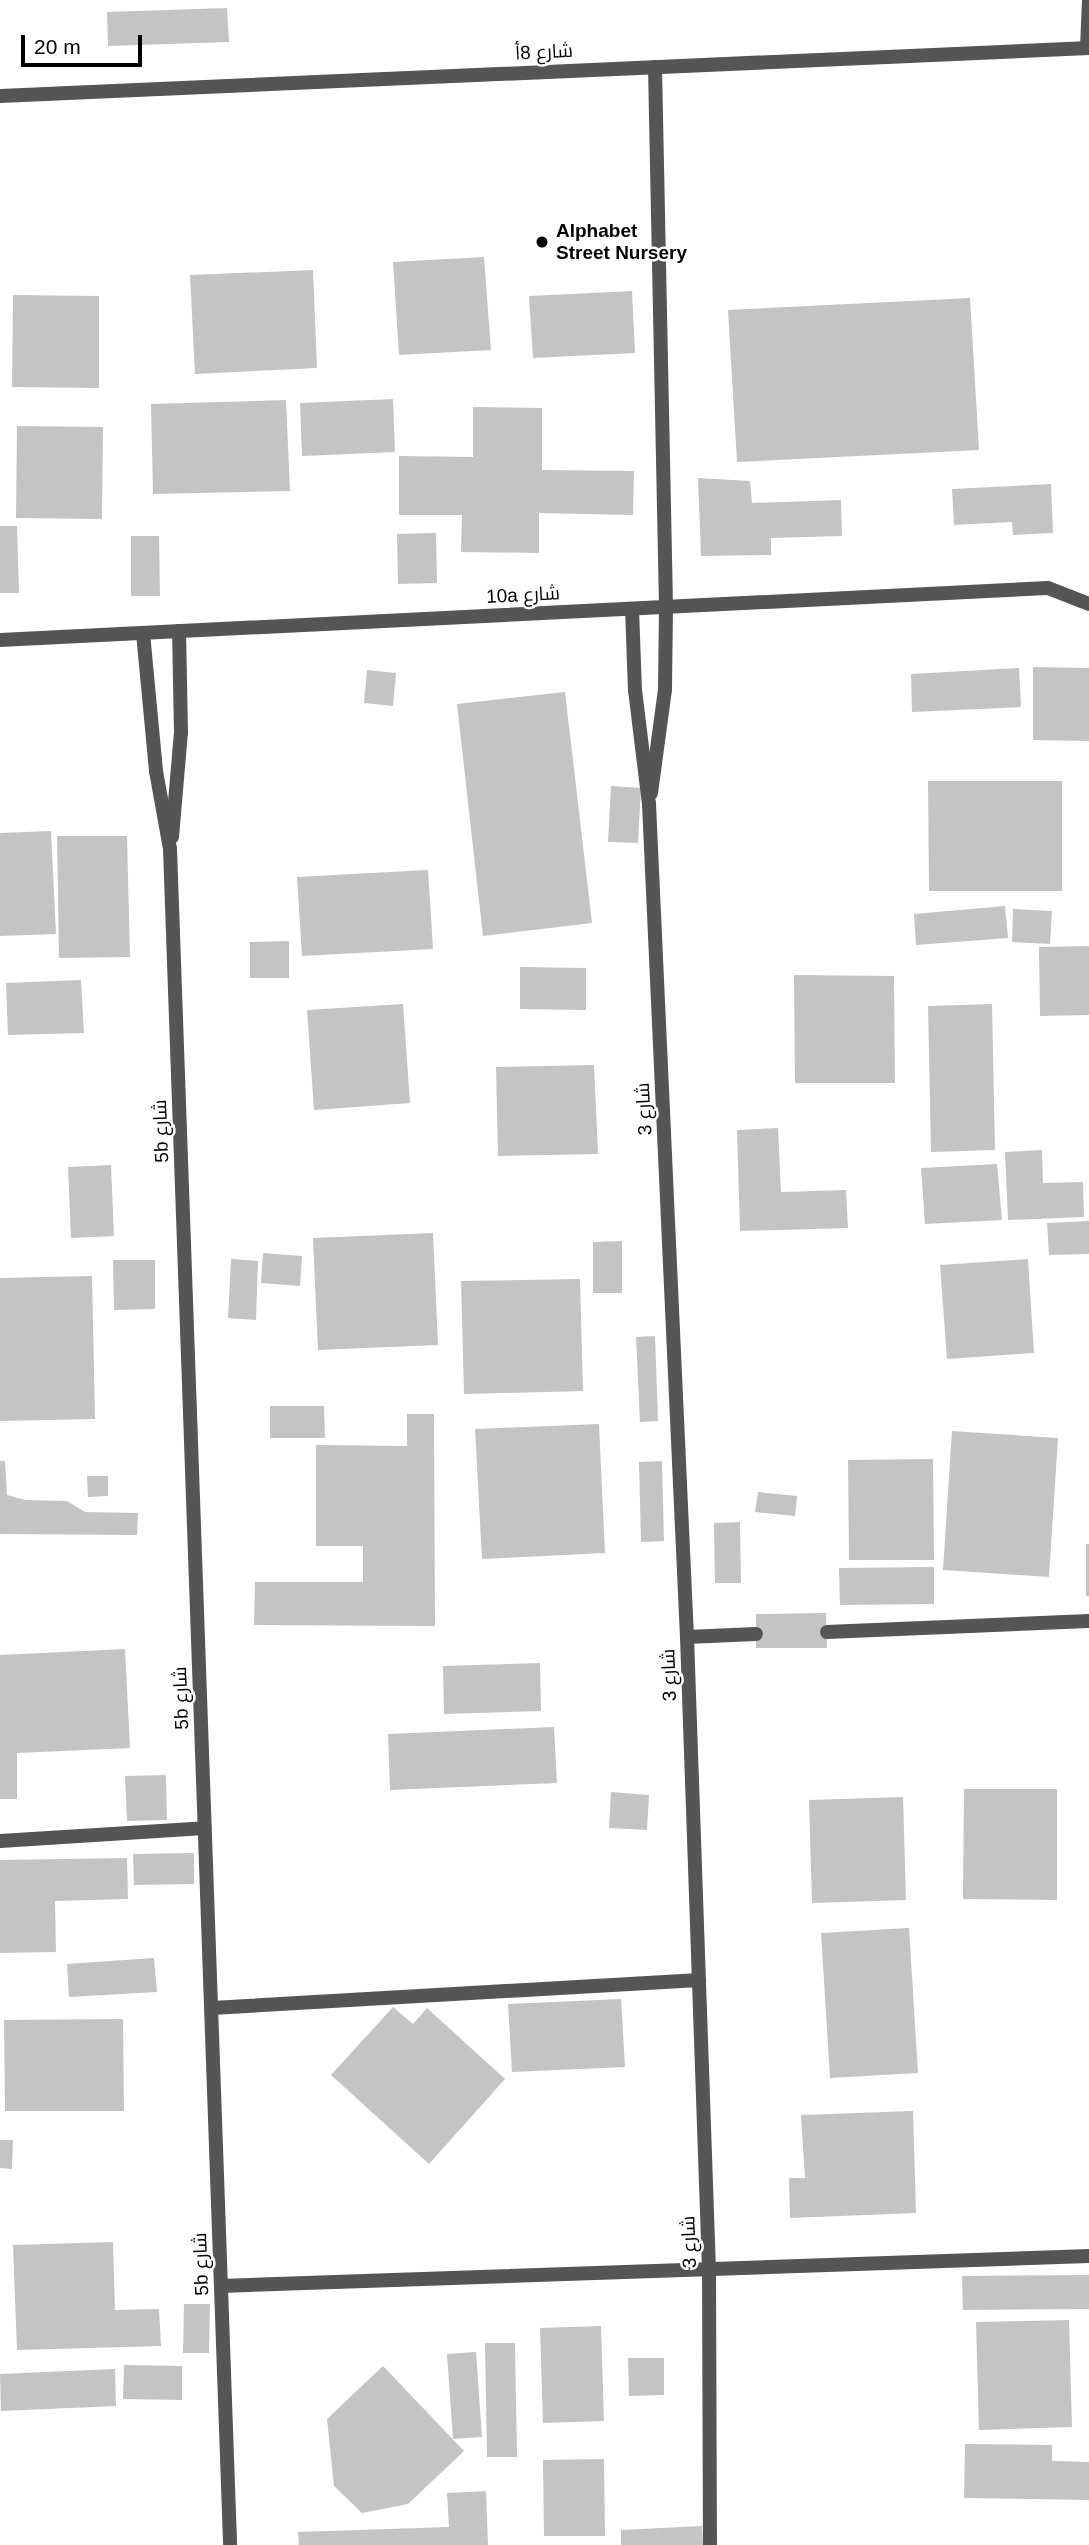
<!DOCTYPE html>
<meta charset="utf-8">
<style>
body{margin:0}
#map{position:relative;width:1089px;height:2545px;overflow:hidden;background:#fff;font-family:Helvetica,Cairo,sans-serif}
div>[style]{position:absolute}
.building>*{inset:0;background:#c4c4c4}
.lane>*{height:14px;margin:-7px;padding:0 7px;transform-origin:7px;border-radius:7px;background:#555}
.street>*{height:14px;margin:-7px;padding:0 7px;transform-origin:7px;border-radius:7px;background:#555}
.dots>*{width:19px;height:19px;translate:-50% -50%;box-sizing:border-box;border:4px solid #fff;border-radius:50%}
span{translate:-50% -50%;white-space:nowrap;text-align:center;line-height:1.15;-webkit-text-stroke:5px #fff;paint-order:stroke}
.street-label{font-size:19px;color:#000}
.poi-label{font-size:19px;color:#000;font-weight:700}
.left{translate:0 -50%;text-align:left}
.scale{position:absolute;left:21px;top:35px;width:121px;height:32px;box-sizing:border-box;border:4px solid #000;border-top:0;padding-left:9px;font-size:21px;line-height:24px;white-space:nowrap;color:#000;-webkit-text-stroke:5px #fff;paint-order:stroke}
</style>
<div id="map">
<div class="building">
<i style="clip-path:polygon(227px 8px,229px 42px,108px 46px,107px 12px)"></i>
<i style="clip-path:polygon(484px 257px,491px 350px,399px 355px,393px 262px)"></i>
<i style="clip-path:polygon(313px 270px,317px 368px,195px 374px,190px 275px)"></i>
<i style="clip-path:polygon(632px 291px,635px 353px,533px 358px,529px 296px)"></i>
<i style="clip-path:polygon(13px 295px,99px 296px,99px 388px,12px 387px)"></i>
<i style="clip-path:polygon(970px 298px,979px 450px,737px 462px,728px 310px)"></i>
<i style="clip-path:polygon(393px 399px,395px 452px,302px 456px,300px 403px)"></i>
<i style="clip-path:polygon(286px 400px,290px 491px,153px 494px,151px 404px)"></i>
<i style="clip-path:polygon(473px 407px,542px 408px,542px 470px,634px 471px,633px 515px,539px 513px,539px 553px,461px 552px,462px 515px,399px 515px,399px 456px,473px 457px)"></i>
<i style="clip-path:polygon(17px 426px,103px 427px,102px 519px,16px 518px)"></i>
<i style="clip-path:polygon(698px 478px,750px 481px,752px 503px,841px 500px,842px 536px,771px 538px,771px 555px,701px 556px)"></i>
<i style="clip-path:polygon(1051px 484px,1053px 533px,1013px 535px,1012px 522px,954px 525px,952px 489px)"></i>
<i style="clip-path:polygon(0 526px,17px 526px,19px 593px,0 593px)"></i>
<i style="clip-path:polygon(436px 533px,437px 583px,398px 584px,397px 534px)"></i>
<i style="clip-path:polygon(131px 536px,159px 536px,160px 596px,131px 596px)"></i>
<i style="clip-path:polygon(1033px 667px,1089px 668px,1089px 741px,1033px 740px)"></i>
<i style="clip-path:polygon(1019px 668px,1021px 707px,912px 712px,911px 674px)"></i>
<i style="clip-path:polygon(367px 670px,396px 673px,393px 706px,364px 703px)"></i>
<i style="clip-path:polygon(565px 692px,592px 923px,483px 936px,457px 704px)"></i>
<i style="clip-path:polygon(928px 781px,1062px 781px,1062px 891px,929px 891px)"></i>
<i style="clip-path:polygon(611px 786px,641px 788px,638px 843px,608px 842px)"></i>
<i style="clip-path:polygon(51px 831px,56px 934px,0 936px,0 833px)"></i>
<i style="clip-path:polygon(57px 836px,127px 836px,130px 957px,59px 958px)"></i>
<i style="clip-path:polygon(428px 870px,433px 949px,302px 956px,297px 877px)"></i>
<i style="clip-path:polygon(1005px 906px,1008px 938px,916px 945px,914px 914px)"></i>
<i style="clip-path:polygon(1013px 909px,1052px 911px,1050px 944px,1012px 942px)"></i>
<i style="clip-path:polygon(289px 941px,289px 978px,250px 978px,250px 942px)"></i>
<i style="clip-path:polygon(1089px 946px,1089px 1015px,1040px 1016px,1039px 947px)"></i>
<i style="clip-path:polygon(520px 967px,586px 968px,586px 1010px,520px 1009px)"></i>
<i style="clip-path:polygon(794px 975px,894px 976px,895px 1083px,795px 1083px)"></i>
<i style="clip-path:polygon(81px 980px,84px 1033px,8px 1035px,6px 983px)"></i>
<i style="clip-path:polygon(403px 1004px,410px 1103px,314px 1110px,307px 1010px)"></i>
<i style="clip-path:polygon(992px 1004px,995px 1150px,931px 1152px,928px 1006px)"></i>
<i style="clip-path:polygon(594px 1065px,598px 1154px,498px 1156px,496px 1067px)"></i>
<i style="clip-path:polygon(778px 1128px,781px 1192px,846px 1190px,848px 1228px,740px 1231px,737px 1130px)"></i>
<i style="clip-path:polygon(1042px 1150px,1043px 1183px,1083px 1182px,1084px 1217px,1008px 1220px,1005px 1152px)"></i>
<i style="clip-path:polygon(997px 1164px,1002px 1220px,925px 1224px,921px 1168px)"></i>
<i style="clip-path:polygon(111px 1165px,114px 1236px,71px 1238px,68px 1167px)"></i>
<i style="clip-path:polygon(1089px 1221px,1089px 1254px,1049px 1255px,1047px 1223px)"></i>
<i style="clip-path:polygon(433px 1233px,438px 1345px,318px 1350px,313px 1238px)"></i>
<i style="clip-path:polygon(622px 1241px,622px 1293px,593px 1293px,593px 1242px)"></i>
<i style="clip-path:polygon(263px 1253px,302px 1256px,300px 1286px,261px 1283px)"></i>
<i style="clip-path:polygon(231px 1259px,258px 1261px,256px 1320px,228px 1318px)"></i>
<i style="clip-path:polygon(1028px 1259px,1034px 1353px,947px 1359px,940px 1265px)"></i>
<i style="clip-path:polygon(113px 1260px,155px 1260px,155px 1309px,114px 1310px)"></i>
<i style="clip-path:polygon(92px 1276px,95px 1419px,0 1421px,0 1278px)"></i>
<i style="clip-path:polygon(580px 1279px,583px 1391px,464px 1394px,461px 1281px)"></i>
<i style="clip-path:polygon(655px 1336px,658px 1421px,640px 1422px,636px 1337px)"></i>
<i style="clip-path:polygon(270px 1406px,324px 1406px,325px 1438px,270px 1438px)"></i>
<i style="clip-path:polygon(407px 1414px,434px 1414px,435px 1626px,254px 1625px,255px 1582px,363px 1582px,363px 1546px,316px 1546px,316px 1445px,407px 1446px)"></i>
<i style="clip-path:polygon(599px 1424px,605px 1553px,482px 1559px,475px 1429px)"></i>
<i style="clip-path:polygon(952px 1431px,1058px 1438px,1049px 1577px,943px 1570px)"></i>
<i style="clip-path:polygon(933px 1459px,934px 1560px,849px 1560px,848px 1460px)"></i>
<i style="clip-path:polygon(0 1461px,5px 1461px,7px 1495px,25px 1500px,67px 1501px,85px 1512px,138px 1513px,137px 1535px,0 1534px)"></i>
<i style="clip-path:polygon(662px 1461px,664px 1541px,641px 1542px,639px 1462px)"></i>
<i style="clip-path:polygon(87px 1476px,108px 1476px,108px 1496px,88px 1497px)"></i>
<i style="clip-path:polygon(758px 1492px,797px 1496px,795px 1516px,755px 1512px)"></i>
<i style="clip-path:polygon(740px 1522px,741px 1583px,715px 1583px,714px 1523px)"></i>
<i style="clip-path:polygon(1086px 1544px,1089px 1544px,1089px 1596px,1086px 1596px)"></i>
<i style="clip-path:polygon(934px 1567px,934px 1604px,840px 1605px,839px 1568px)"></i>
<i style="clip-path:polygon(826px 1613px,827px 1648px,756px 1648px,756px 1614px)"></i>
<i style="clip-path:polygon(125px 1649px,130px 1748px,17px 1753px,17px 1799px,0 1799px,0 1655px)"></i>
<i style="clip-path:polygon(540px 1663px,541px 1711px,444px 1714px,443px 1666px)"></i>
<i style="clip-path:polygon(554px 1727px,557px 1783px,390px 1790px,388px 1734px)"></i>
<i style="clip-path:polygon(166px 1775px,167px 1820px,127px 1821px,125px 1776px)"></i>
<i style="clip-path:polygon(964px 1789px,1057px 1789px,1057px 1900px,963px 1899px)"></i>
<i style="clip-path:polygon(611px 1792px,649px 1795px,647px 1830px,609px 1828px)"></i>
<i style="clip-path:polygon(903px 1797px,906px 1900px,812px 1903px,809px 1800px)"></i>
<i style="clip-path:polygon(194px 1853px,194px 1884px,134px 1885px,133px 1854px)"></i>
<i style="clip-path:polygon(127px 1858px,128px 1899px,55px 1901px,56px 1952px,0 1953px,0 1860px)"></i>
<i style="clip-path:polygon(909px 1928px,918px 2073px,830px 2078px,821px 1933px)"></i>
<i style="clip-path:polygon(154px 1958px,157px 1992px,69px 1997px,67px 1964px)"></i>
<i style="clip-path:polygon(621px 1999px,625px 2067px,512px 2072px,508px 2004px)"></i>
<i style="clip-path:polygon(393px 2007px,413px 2024px,427px 2008px,505px 2079px,429px 2164px,331px 2075px)"></i>
<i style="clip-path:polygon(123px 2019px,124px 2111px,5px 2111px,4px 2020px)"></i>
<i style="clip-path:polygon(913px 2111px,916px 2213px,790px 2218px,789px 2178px,805px 2178px,801px 2115px)"></i>
<i style="clip-path:polygon(0 2140px,13px 2140px,12px 2169px,0 2168px)"></i>
<i style="clip-path:polygon(113px 2242px,115px 2310px,159px 2309px,161px 2346px,17px 2350px,13px 2245px)"></i>
<i style="clip-path:polygon(1089px 2275px,1089px 2309px,963px 2310px,962px 2276px)"></i>
<i style="clip-path:polygon(184px 2304px,210px 2304px,209px 2353px,183px 2353px)"></i>
<i style="clip-path:polygon(1069px 2320px,1072px 2427px,979px 2430px,976px 2322px)"></i>
<i style="clip-path:polygon(601px 2326px,604px 2421px,543px 2423px,540px 2328px)"></i>
<i style="clip-path:polygon(485px 2343px,515px 2343px,517px 2457px,487px 2457px)"></i>
<i style="clip-path:polygon(476px 2352px,482px 2437px,453px 2439px,447px 2354px)"></i>
<i style="clip-path:polygon(628px 2358px,664px 2358px,664px 2395px,629px 2396px)"></i>
<i style="clip-path:polygon(124px 2365px,182px 2366px,182px 2400px,123px 2399px)"></i>
<i style="clip-path:polygon(383px 2366px,464px 2451px,408px 2504px,362px 2513px,334px 2486px,327px 2419px)"></i>
<i style="clip-path:polygon(115px 2369px,116px 2406px,1px 2411px,0 2374px)"></i>
<i style="clip-path:polygon(965px 2444px,1052px 2445px,1052px 2461px,1089px 2462px,1089px 2500px,964px 2498px)"></i>
<i style="clip-path:polygon(604px 2459px,605px 2536px,544px 2536px,543px 2460px)"></i>
<i style="clip-path:polygon(486px 2491px,488px 2545px,299px 2545px,298px 2532px,449px 2527px,447px 2493px)"></i>
<i style="clip-path:polygon(702px 2526px,703px 2545px,621px 2545px,621px 2530px)"></i>
</div>
<div class="lane">
<i style="left:655px;top:67px;width:540px;rotate:88.83deg"></i>
<i style="left:827px;top:1632px;width:262px;rotate:-2.4deg"></i>
<i style="left:687px;top:1637px;width:69px;rotate:-2.5deg"></i>
<i style="left:0;top:1841px;width:205px;rotate:-3.6deg"></i>
<i style="left:212px;top:2008px;width:488px;rotate:-3.3deg"></i>
<i style="left:221px;top:2286px;width:869px;rotate:-1.98deg"></i>
</div>
<div class="street">
<i style="left:1087px;top:48px;width:48px;rotate:-87.6deg"></i>
<i style="left:0;top:96px;width:1090px;rotate:-2.52deg"></i>
<i style="left:632px;top:609px;width:81px;rotate:87.9deg"></i>
<i style="left:635px;top:690px;width:115px;rotate:83deg"></i>
<i style="left:649px;top:804px;width:834px;rotate:87.39deg"></i>
<i style="left:687px;top:1637px;width:633px;rotate:88.01deg"></i>
<i style="left:709px;top:2270px;width:275px;rotate:89.8deg"></i>
<i style="left:143px;top:633px;width:139px;rotate:84.6deg"></i>
<i style="left:156px;top:771px;width:79px;rotate:79.8deg"></i>
<i style="left:170px;top:849px;width:1697px;rotate:87.97deg"></i>
<i style="left:0;top:640px;width:1049px;rotate:-2.84deg"></i>
<i style="left:1048px;top:588px;width:44px;rotate:21.3deg"></i>
<i style="left:651px;top:793px;width:105px;rotate:-82.3deg"></i>
<i style="left:665px;top:689px;width:82px;rotate:-89.3deg"></i>
<i style="left:172px;top:837px;width:104px;rotate:-85.1deg"></i>
<i style="left:181px;top:733px;width:102px;rotate:-91.1deg"></i>
</div>
<div class="dots">
<i style="left:542px;top:242px;background:#000"></i>
</div>
<div class="street-label">
<span style="left:544px;top:52px;rotate:-3deg">شارع 8أ</span>
<span style="left:523px;top:595px;rotate:-3deg">10a شارع</span>
<span style="left:644px;top:1109px;rotate:-93deg">شارع 3</span>
<span style="left:161px;top:1131px;rotate:-92deg">5b شارع</span>
<span style="left:669px;top:1675px;rotate:-92deg">شارع 3</span>
<span style="left:181px;top:1698px;rotate:-92deg">5b شارع</span>
<span style="left:689px;top:2242px;rotate:-92deg">شارع 3</span>
<span style="left:201px;top:2264px;rotate:-92deg">5b شارع</span>
</div>
<div class="poi-label">
<span class="left" style="left:556px;top:242px">Alphabet<br>Street Nursery</span>
</div>
<div class="scale">20 m</div>
</div>
